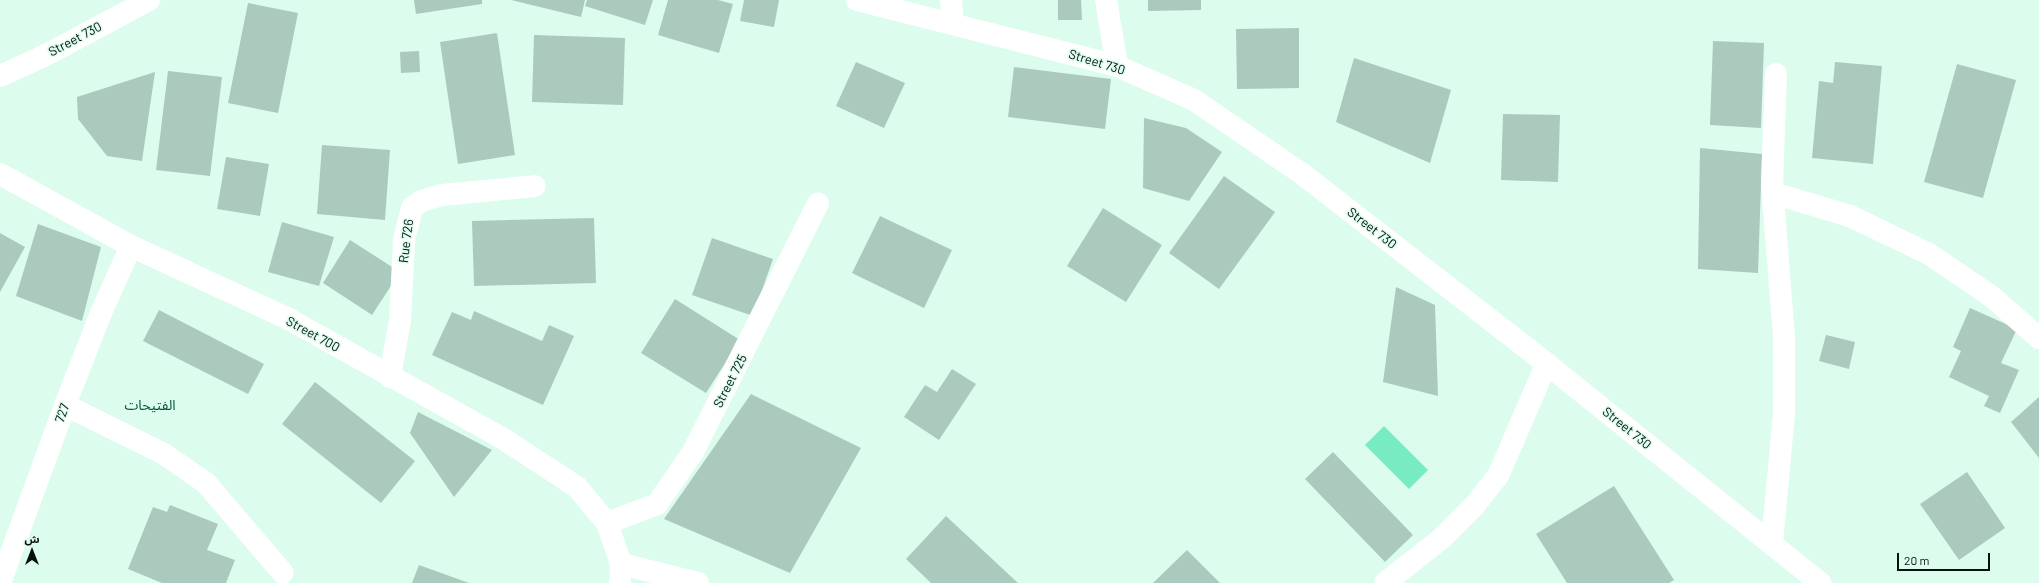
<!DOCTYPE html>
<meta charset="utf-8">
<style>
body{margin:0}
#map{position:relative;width:2039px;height:583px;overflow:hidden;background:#dcfcee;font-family:Barlow,"Noto Sans Arabic",sans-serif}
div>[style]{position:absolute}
.water>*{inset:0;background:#78ebc2}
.building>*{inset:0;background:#abcabd}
.street>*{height:22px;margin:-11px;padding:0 11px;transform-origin:11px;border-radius:11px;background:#fff}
.secondary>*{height:22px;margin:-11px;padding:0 11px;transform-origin:11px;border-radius:11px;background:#fff}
span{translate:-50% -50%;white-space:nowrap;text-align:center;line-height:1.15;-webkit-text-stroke:3px #dcfcee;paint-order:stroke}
.street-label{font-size:13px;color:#06110c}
.neighbourhood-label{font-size:14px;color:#085841}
.north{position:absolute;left:12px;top:531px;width:40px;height:40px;-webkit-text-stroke:3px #dcfcee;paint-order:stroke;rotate:0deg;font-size:11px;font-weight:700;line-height:16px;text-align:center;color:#06110c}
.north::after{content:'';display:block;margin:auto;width:14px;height:18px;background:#06110c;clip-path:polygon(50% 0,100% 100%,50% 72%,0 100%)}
.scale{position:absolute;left:1897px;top:553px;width:93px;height:18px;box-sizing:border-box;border:2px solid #06110c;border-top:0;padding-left:5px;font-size:12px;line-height:14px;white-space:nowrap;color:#06110c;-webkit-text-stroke:3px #dcfcee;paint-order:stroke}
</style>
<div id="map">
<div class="water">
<i style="clip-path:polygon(1384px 426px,1428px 470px,1409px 489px,1365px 445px)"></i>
</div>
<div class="building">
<i style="clip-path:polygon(414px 0,482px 0,482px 4px,416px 14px)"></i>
<i style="clip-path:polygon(511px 0,585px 0,581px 17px)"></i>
<i style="clip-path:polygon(587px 0,653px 0,645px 25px,585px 6px)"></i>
<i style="clip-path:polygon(668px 0,718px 0,733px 4px,719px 53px,658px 35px)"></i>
<i style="clip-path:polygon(744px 0,779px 0,774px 27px,740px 21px)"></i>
<i style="clip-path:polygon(1058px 0,1081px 0,1082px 20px,1058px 20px)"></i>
<i style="clip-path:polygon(1148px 0,1201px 0,1201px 10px,1148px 11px)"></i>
<i style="clip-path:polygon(248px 3px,298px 13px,278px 113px,228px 103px)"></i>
<i style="clip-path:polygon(1299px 28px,1299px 88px,1237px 89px,1236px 29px)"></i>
<i style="clip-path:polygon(497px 33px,515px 155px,458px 164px,440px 42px)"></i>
<i style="clip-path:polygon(534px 35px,625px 38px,623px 105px,532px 102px)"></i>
<i style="clip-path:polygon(1713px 41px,1764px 43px,1761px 128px,1710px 125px)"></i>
<i style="clip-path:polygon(419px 51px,420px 72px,401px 73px,400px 52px)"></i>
<i style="clip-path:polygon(1354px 58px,1451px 90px,1430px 163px,1336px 122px)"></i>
<i style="clip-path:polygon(856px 62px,905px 83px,884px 128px,836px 106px)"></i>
<i style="clip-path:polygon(1835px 62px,1882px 66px,1873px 164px,1812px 158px,1819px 81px,1833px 83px)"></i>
<i style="clip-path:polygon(1957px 64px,2016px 80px,1983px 198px,1924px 182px)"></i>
<i style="clip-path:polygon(1014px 67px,1111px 79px,1105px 129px,1008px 117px)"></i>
<i style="clip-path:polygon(168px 71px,222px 77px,210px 176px,156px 170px)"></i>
<i style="clip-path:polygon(155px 72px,142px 161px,107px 156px,78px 119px,77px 97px)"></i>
<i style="clip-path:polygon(1503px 114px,1560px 115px,1558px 182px,1501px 180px)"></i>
<i style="clip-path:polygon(1144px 118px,1186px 128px,1222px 152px,1189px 201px,1143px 188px)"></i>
<i style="clip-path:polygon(322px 145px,390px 150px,385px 220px,317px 214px)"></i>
<i style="clip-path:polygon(1700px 148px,1762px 154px,1758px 273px,1698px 269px)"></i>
<i style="clip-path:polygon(226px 157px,269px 164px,260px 216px,217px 209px)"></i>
<i style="clip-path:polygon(1224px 176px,1275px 212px,1219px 289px,1169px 253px)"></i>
<i style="clip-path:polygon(1103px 208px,1162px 245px,1126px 302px,1067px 266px)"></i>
<i style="clip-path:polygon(880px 216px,952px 250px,924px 308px,852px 273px)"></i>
<i style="clip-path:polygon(594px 218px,596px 283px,474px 286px,472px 221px)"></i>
<i style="clip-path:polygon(282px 222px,334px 237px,319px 286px,268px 272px)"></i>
<i style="clip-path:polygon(38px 224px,101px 247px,82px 321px,16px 296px)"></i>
<i style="clip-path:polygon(0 233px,25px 247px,0 292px)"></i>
<i style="clip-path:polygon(712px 238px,773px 259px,753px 316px,692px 295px)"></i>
<i style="clip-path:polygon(350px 240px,400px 272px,372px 315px,323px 283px)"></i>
<i style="clip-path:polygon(1396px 287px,1435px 305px,1438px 396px,1383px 382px)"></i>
<i style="clip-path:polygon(675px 299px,740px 340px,706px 393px,641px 353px)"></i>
<i style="clip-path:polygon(1970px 308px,2017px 329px,2001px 363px,2019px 370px,2000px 413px,1984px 406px,1989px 396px,1949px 377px,1961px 351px,1953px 347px)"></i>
<i style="clip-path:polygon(159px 310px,264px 364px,248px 394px,143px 341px)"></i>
<i style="clip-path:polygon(474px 311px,542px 341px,549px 325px,574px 336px,543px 405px,432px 355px,452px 312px,471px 320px)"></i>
<i style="clip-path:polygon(1826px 335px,1855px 342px,1849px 369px,1819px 361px)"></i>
<i style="clip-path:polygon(952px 369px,976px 384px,939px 440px,904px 417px,925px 385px,937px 392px)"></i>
<i style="clip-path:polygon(315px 382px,415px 461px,381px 503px,282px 424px)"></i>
<i style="clip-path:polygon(751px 394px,861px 448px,790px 573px,664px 519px)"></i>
<i style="clip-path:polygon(2039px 397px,2039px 458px,2011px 422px)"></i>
<i style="clip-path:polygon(418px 412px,492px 450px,454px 497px,410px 433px)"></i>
<i style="clip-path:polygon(1333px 452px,1413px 535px,1385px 562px,1305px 479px)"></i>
<i style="clip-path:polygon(1967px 472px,2005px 528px,1959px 560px,1920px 504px)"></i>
<i style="clip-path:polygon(1614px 486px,1674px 580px,1669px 583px,1567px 583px,1536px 534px)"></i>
<i style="clip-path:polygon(170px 505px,218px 524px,207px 550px,235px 560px,226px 583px,162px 583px,128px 569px,153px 507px,167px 512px)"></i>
<i style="clip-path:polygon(946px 516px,1018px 583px,931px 583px,906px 559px)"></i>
<i style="clip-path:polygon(1187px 550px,1220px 583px,1153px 583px)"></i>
<i style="clip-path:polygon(419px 565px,469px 583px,412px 583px)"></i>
</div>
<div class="street">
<i style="left:857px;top:0;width:268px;rotate:14.2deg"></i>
<i style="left:1117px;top:66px;width:84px;rotate:23.8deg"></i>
<i style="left:1194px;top:100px;width:130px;rotate:34.3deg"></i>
<i style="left:1301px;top:173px;width:286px;rotate:37.8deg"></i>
<i style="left:1527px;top:348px;width:376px;rotate:38.7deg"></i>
<i style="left:951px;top:0;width:22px;rotate:85deg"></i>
<i style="left:1106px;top:0;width:67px;rotate:80.5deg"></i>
<i style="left:0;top:76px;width:51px;rotate:-24.5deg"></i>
<i style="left:46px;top:55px;width:117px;rotate:-28.1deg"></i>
<i style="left:1773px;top:193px;width:80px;rotate:16.6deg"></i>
<i style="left:1850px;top:216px;width:88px;rotate:25.7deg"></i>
<i style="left:1929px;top:254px;width:75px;rotate:34.1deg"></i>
<i style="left:1991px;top:296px;width:64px;rotate:41.2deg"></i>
<i style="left:390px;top:377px;width:58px;rotate:-80deg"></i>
<i style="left:400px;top:320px;width:80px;rotate:-87.1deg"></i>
<i style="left:404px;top:240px;width:33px;rotate:-76deg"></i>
<i style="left:412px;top:208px;width:11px;rotate:-38deg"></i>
<i style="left:421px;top:201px;width:22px;rotate:-16deg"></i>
<i style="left:442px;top:195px;width:93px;rotate:-5.5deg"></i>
<i style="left:65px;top:405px;width:110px;rotate:26.3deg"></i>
<i style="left:164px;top:454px;width:51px;rotate:34.6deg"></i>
<i style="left:206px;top:483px;width:118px;rotate:49.5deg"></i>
<i style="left:607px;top:523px;width:53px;rotate:-20.8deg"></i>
<i style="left:657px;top:504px;width:63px;rotate:-55.3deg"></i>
<i style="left:693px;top:452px;width:278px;rotate:-63.3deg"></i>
<i style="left:1772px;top:543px;width:131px;rotate:-84.7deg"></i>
<i style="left:1784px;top:413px;width:76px;rotate:-90deg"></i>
<i style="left:1784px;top:337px;width:151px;rotate:-94.5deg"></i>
<i style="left:1772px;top:186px;width:112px;rotate:-88deg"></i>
<i style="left:621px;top:564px;width:79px;rotate:13.9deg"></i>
<i style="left:0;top:583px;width:189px;rotate:-69.9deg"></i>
<i style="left:65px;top:405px;width:99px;rotate:-68.6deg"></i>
<i style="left:101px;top:313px;width:73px;rotate:-65.9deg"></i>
<i style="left:1385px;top:583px;width:71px;rotate:-38.2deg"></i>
<i style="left:1441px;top:539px;width:48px;rotate:-45deg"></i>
<i style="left:1475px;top:505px;width:37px;rotate:-52deg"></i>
<i style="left:1498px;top:476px;width:123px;rotate:-66.6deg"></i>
</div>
<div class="secondary">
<i style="left:0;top:174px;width:149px;rotate:28.8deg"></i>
<i style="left:131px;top:246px;width:172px;rotate:24.8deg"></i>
<i style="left:287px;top:318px;width:246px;rotate:29.2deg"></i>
<i style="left:502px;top:438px;width:90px;rotate:33.2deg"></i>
<i style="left:577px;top:487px;width:47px;rotate:50.2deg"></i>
<i style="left:607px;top:523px;width:43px;rotate:71.1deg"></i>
<i style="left:621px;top:564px;width:19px;rotate:93deg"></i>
</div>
<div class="street-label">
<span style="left:75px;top:39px;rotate:-28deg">Street 730</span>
<span style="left:1097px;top:62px;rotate:17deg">Street 730</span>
<span style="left:1372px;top:228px;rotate:38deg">Street 730</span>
<span style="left:406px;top:241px;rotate:-83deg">Rue 726</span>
<span style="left:313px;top:334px;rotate:29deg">Street 700</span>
<span style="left:730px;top:381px;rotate:-63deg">Street 725</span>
<span style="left:62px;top:413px;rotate:-71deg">727</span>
<span style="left:1627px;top:428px;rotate:39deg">Street 730</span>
</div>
<div class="neighbourhood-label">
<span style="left:150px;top:405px">الفتيحات</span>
</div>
<div class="north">ش</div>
<div class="scale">20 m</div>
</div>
